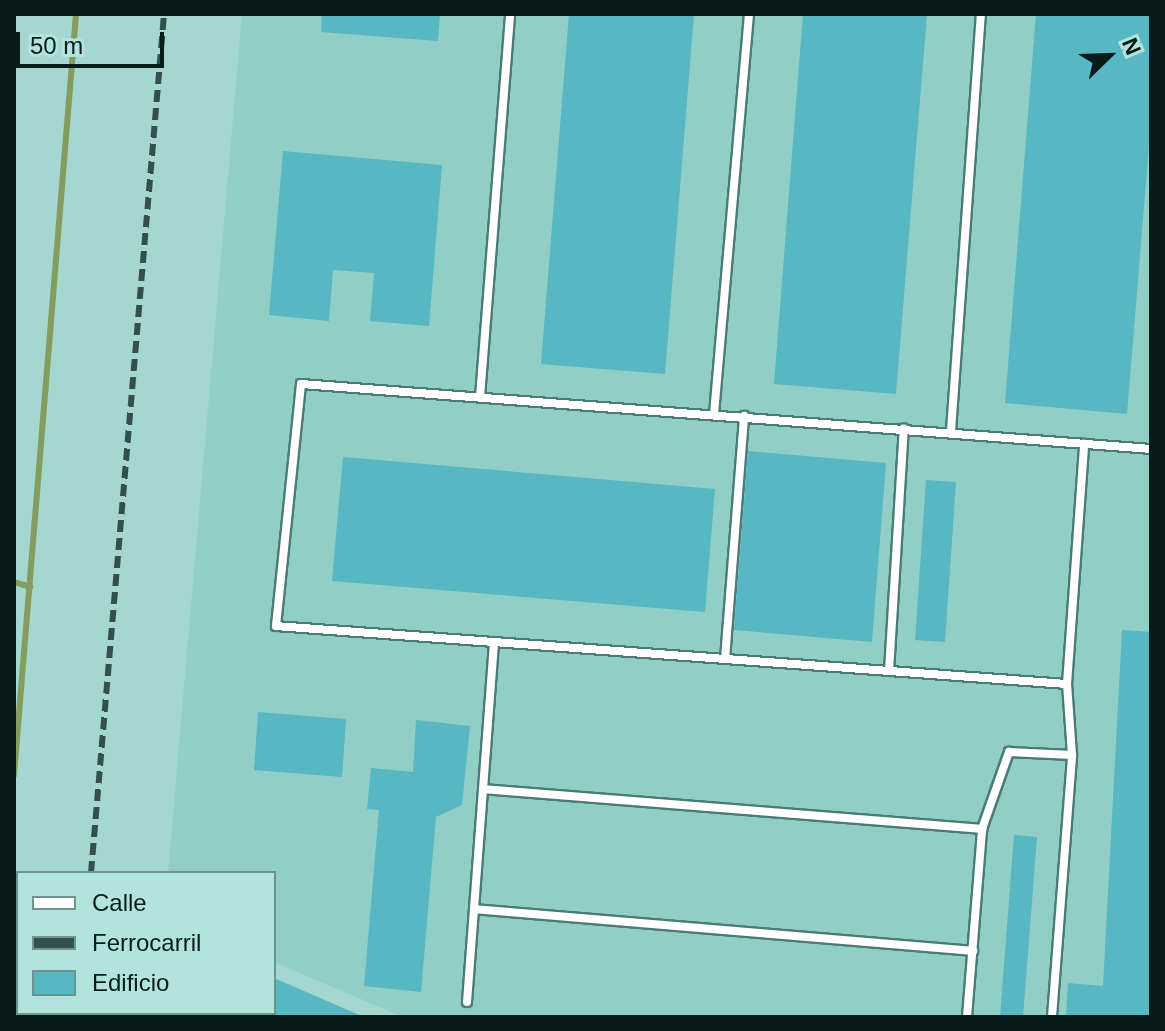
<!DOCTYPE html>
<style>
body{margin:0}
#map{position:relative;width:1165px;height:1031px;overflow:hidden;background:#a4d7d0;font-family:Arial,sans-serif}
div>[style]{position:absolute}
.built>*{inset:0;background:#91cec6}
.stream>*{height:6px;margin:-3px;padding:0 3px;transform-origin:3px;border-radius:3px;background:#849c5d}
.building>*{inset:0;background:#57b7c3}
.roads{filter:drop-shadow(2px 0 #4b7b75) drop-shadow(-2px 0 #4b7b75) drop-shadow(0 2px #4b7b75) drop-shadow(0 -2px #4b7b75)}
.lane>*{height:8px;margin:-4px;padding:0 4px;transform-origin:4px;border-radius:4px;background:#fff}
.street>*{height:16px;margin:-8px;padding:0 8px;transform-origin:8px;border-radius:8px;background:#fff}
.rail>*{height:6px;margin-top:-3px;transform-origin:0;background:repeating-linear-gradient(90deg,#34504d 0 12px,transparent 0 18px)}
span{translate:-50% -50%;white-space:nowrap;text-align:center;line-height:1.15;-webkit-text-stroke:6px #b1e4dd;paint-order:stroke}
.frame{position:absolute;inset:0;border:16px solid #081c1a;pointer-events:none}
.legend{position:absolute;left:16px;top:871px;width:260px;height:144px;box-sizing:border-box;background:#b1e4dd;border:2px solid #6d948f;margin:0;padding:10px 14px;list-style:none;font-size:24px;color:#081c1a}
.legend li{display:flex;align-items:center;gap:16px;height:40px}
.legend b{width:40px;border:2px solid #6d948f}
.north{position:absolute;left:1069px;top:16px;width:80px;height:80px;-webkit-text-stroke:6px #b1e4dd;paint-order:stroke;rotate:67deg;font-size:22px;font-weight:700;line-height:32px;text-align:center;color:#081c1a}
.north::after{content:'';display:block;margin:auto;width:28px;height:36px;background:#081c1a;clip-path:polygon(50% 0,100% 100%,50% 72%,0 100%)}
.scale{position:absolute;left:16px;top:32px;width:148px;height:36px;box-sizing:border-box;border:4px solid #081c1a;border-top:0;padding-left:10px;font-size:24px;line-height:28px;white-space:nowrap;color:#081c1a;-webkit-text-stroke:6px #b1e4dd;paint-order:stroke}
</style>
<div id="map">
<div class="built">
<i style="clip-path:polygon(242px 14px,1151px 14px,1151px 1017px,403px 1017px,274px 962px,274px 873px,168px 873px)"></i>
</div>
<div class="stream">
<i style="left:14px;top:582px;width:17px;rotate:17deg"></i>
<i style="left:14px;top:775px;width:764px;rotate:-85.34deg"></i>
</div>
<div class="building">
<i style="clip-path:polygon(322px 14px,440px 14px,438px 41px,321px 32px)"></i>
<i style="clip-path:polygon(569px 14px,694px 14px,665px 374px,541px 364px)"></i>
<i style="clip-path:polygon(803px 14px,927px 14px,896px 394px,774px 384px)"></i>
<i style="clip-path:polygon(1036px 14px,1151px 14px,1151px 122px,1127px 414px,1005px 403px)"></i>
<i style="clip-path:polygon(283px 151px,442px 165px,429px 326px,370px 321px,374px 273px,333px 270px,329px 321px,269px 315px)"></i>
<i style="clip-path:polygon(748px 451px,886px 463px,872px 642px,734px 630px)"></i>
<i style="clip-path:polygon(343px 457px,715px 489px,705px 612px,332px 581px)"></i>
<i style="clip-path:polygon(926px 480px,956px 482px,945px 642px,915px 640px)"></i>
<i style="clip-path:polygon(1122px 630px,1151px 632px,1151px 1017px,1066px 1017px,1068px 983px,1103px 986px)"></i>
<i style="clip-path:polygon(258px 712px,346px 719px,342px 777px,254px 770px)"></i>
<i style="clip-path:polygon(416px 720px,470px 726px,462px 805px,436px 817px,421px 992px,364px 986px,379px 810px,367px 809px,371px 768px,413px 772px)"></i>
<i style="clip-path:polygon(1014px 835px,1037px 837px,1023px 1017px,1000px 1017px)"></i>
<i style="clip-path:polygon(274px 978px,364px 1017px,274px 1017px)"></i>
</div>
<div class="roads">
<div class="lane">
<i style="left:480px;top:397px;width:384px;rotate:-85.5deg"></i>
<i style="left:714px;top:414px;width:402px;rotate:-85deg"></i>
<i style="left:951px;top:431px;width:418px;rotate:-85.9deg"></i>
<i style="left:725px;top:659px;width:244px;rotate:-85.5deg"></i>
<i style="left:889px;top:671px;width:243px;rotate:-86.5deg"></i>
<i style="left:1067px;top:684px;width:793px;rotate:-175.81deg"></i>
<i style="left:276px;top:626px;width:243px;rotate:-84.1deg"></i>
<i style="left:301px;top:384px;width:852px;rotate:4.37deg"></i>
<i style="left:483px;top:789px;width:501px;rotate:4.58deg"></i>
<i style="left:982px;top:829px;width:82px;rotate:-70.7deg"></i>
<i style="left:1009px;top:752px;width:63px;rotate:2.7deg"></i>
<i style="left:474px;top:909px;width:501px;rotate:4.81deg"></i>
<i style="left:467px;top:1002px;width:361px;rotate:-85.7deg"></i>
<i style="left:967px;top:1017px;width:189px;rotate:-85.4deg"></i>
<i style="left:1052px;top:1017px;width:263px;rotate:-85.6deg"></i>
<i style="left:1072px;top:755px;width:71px;rotate:-94deg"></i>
<i style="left:1067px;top:684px;width:241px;rotate:-85.9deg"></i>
</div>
<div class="street">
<i style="left:174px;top:1017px;width:4px;rotate:-90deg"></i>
</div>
</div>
<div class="rail">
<i style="left:91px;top:873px;width:862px;rotate:-85.14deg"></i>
<i style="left:79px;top:1017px;width:4px;rotate:-90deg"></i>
</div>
<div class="frame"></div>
<ul class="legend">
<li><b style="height:10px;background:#fff"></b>Calle</li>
<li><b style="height:10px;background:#34504d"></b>Ferrocarril</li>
<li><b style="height:22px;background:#57b7c3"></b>Edificio</li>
</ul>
<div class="north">N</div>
<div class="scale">50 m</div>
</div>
